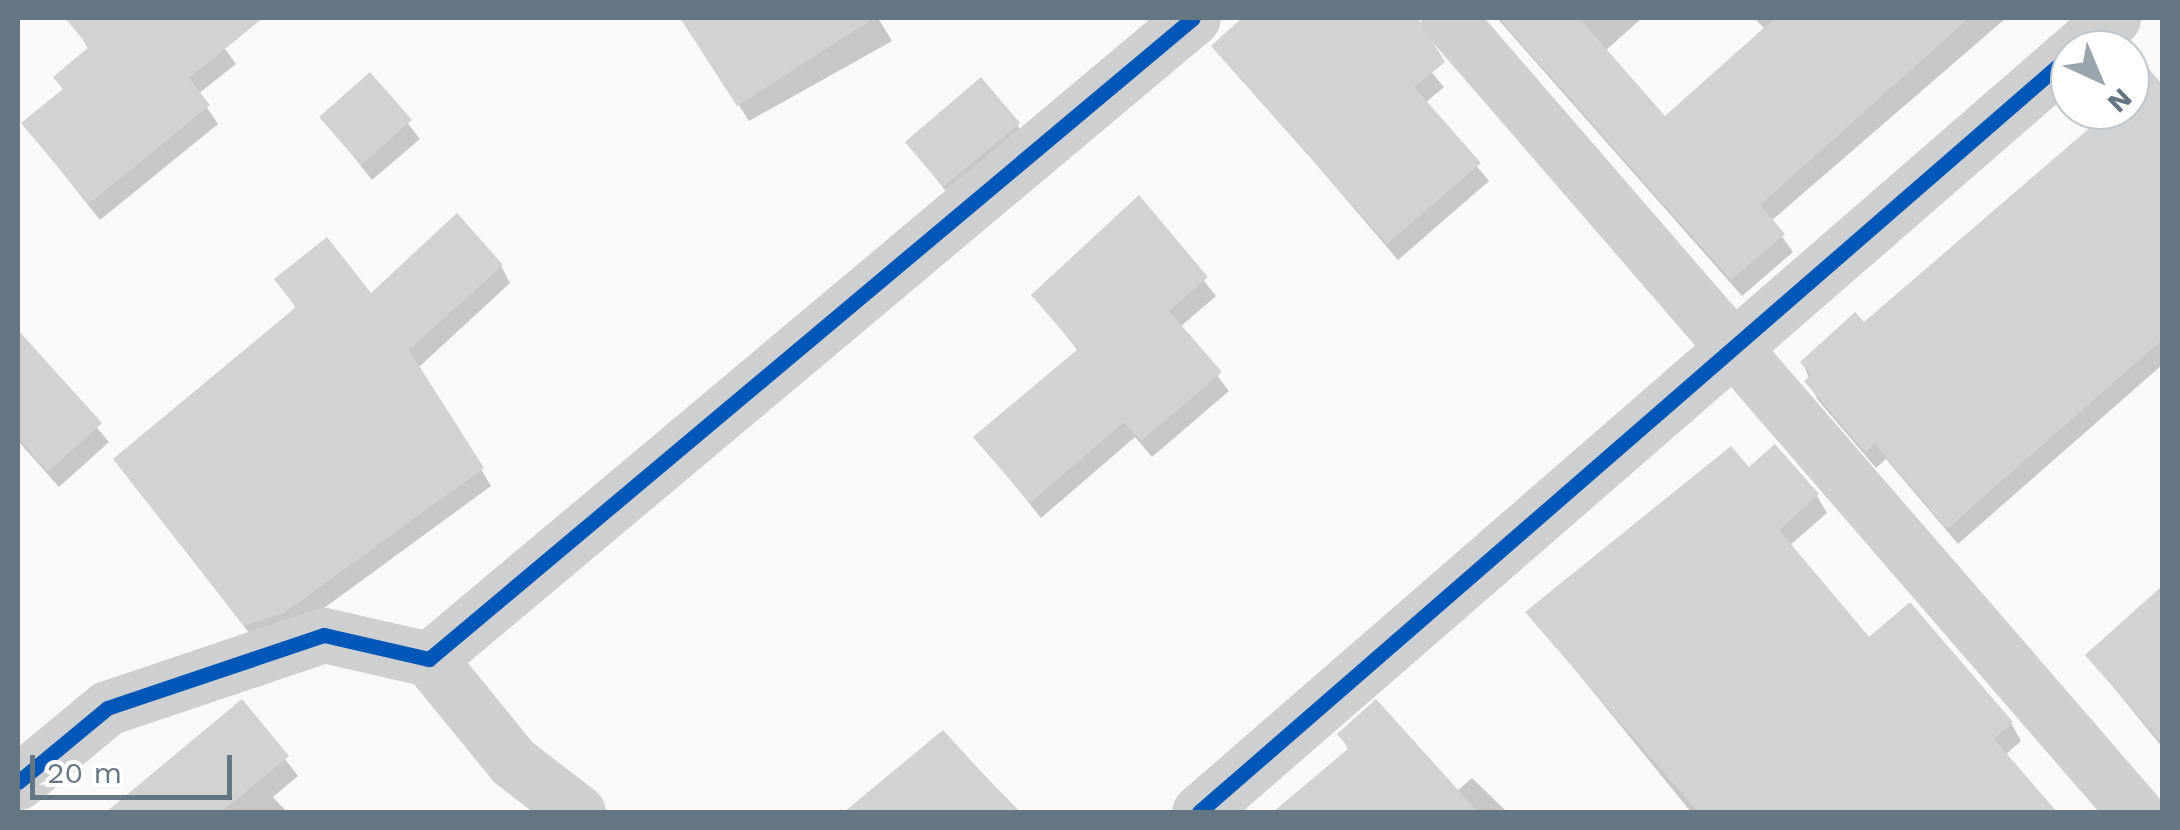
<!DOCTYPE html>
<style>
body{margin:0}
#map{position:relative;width:2180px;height:830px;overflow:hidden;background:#f9f9f9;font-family:"Work Sans",sans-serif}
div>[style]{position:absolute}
.shadow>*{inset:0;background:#0003}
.building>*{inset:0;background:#d0d2d3}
.minor>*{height:55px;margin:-27.5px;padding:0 27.5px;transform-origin:27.5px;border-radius:27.5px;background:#cecfd0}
.cycleway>*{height:15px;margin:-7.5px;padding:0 7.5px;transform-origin:7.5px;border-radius:7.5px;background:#0057b8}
span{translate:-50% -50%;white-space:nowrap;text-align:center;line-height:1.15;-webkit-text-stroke:10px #fff;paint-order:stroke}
.frame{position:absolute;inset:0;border:20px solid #657683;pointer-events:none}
.north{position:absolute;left:2050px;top:30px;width:100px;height:100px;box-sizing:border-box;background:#fff;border:2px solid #c1c8cd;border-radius:50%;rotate:136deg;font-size:28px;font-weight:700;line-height:40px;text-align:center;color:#657683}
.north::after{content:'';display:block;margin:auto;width:35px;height:45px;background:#99a4ac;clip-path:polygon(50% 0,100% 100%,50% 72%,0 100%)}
.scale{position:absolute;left:30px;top:755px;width:202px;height:45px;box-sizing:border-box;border:5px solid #657683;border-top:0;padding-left:12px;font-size:30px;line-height:35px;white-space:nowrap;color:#657683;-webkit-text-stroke:8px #fff;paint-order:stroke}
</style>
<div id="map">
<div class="shadow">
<i style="clip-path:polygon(95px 18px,203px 18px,236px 64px,198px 94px,218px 124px,100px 220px,24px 124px,64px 91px,89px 50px,78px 31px)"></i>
<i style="clip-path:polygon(682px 18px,878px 18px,892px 41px,749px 121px)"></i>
<i style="clip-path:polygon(1276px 18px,1386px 18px,1444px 87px,1425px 103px,1489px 181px,1398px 260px,1228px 61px)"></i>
<i style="clip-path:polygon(1497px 18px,1642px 18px,1605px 51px,1665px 120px,1764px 28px,1754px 18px,2006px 18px,1771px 221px,1793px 252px,1742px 296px)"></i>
<i style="clip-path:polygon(2130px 51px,2162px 88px,2162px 365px,1958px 544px,1886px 459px,1876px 468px,1817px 399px,1803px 363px,1864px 326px,2092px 129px,2078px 110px,2130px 110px)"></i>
<i style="clip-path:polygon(370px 75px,420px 139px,372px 180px,322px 117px)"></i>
<i style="clip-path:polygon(1017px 124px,1027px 141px,954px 202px,909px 143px)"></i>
<i style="clip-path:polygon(1139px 199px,1216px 296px,1180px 327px,1229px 391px,1152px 457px,1135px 437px,1041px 518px,976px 437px,1079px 352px,1034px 295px)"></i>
<i style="clip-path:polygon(501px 266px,510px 283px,419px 367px,491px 486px,294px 630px,256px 642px,116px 460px,297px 310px,277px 279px,371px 297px)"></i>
<i style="clip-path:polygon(18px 334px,109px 442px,59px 487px,18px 441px)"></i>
<i style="clip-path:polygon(1749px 470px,1817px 496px,1827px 513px,1789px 546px,1869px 641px,2011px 723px,2021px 741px,2005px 755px,2054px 812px,1691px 812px,1528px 612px)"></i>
<i style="clip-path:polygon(2162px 589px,2162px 747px,2088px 656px)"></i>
<i style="clip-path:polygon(242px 703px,298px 776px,273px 797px,287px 812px,110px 812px)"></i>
<i style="clip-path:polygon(943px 733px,1020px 812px,857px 812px)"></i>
<i style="clip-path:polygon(1340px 734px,1456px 792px,1472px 778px,1507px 812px,1283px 812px,1349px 751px)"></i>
</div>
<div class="building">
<i style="clip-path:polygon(65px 18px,263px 18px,189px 78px,210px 105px,89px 204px,21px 123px,63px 89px,53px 77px,89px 47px)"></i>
<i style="clip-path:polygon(680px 18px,874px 18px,737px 106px)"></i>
<i style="clip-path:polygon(1242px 18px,1418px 18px,1445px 62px,1414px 87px,1481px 163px,1387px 244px,1211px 46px)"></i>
<i style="clip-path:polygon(1489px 18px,1579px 18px,1665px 116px,1775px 18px,1969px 18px,1760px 205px,1785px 234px,1731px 280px,1499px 18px)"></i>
<i style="clip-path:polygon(2129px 46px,2162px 84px,2162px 340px,1947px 529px,1875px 444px,1865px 452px,1804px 381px,1811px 375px,1800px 362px,1855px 312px,1864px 322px,2092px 126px,2078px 110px,2130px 110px)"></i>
<i style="clip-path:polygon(370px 72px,412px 120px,361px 165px,319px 117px)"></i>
<i style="clip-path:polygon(981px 77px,1020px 123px,943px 187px,905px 142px)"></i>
<i style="clip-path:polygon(1139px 195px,1208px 277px,1169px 311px,1222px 372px,1141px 441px,1124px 422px,1030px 503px,973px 437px,1078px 349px,1031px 295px)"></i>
<i style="clip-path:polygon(457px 213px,503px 265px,409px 350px,484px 468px,284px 613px,244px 626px,113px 459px,296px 307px,274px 279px,327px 237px,371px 293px)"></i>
<i style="clip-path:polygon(18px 330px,102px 423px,48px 472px,18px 438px)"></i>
<i style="clip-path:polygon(1775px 444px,1819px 494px,1779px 530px,1869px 637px,1910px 602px,2013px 722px,1994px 739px,2057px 812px,1698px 812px,1525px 612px,1731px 446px,1749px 467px)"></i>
<i style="clip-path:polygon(2162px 586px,2162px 743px,2085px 655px)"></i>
<i style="clip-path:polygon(242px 699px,289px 756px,221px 812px,106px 812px)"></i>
<i style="clip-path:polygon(1376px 699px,1478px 812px,1273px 812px,1349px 748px,1337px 734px)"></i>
<i style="clip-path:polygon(943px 730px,1018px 812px,844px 812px)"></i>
</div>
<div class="minor">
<i style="left:1448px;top:18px;width:1050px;rotate:49.13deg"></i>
<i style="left:2076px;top:50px;width:49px;rotate:-40.9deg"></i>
<i style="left:429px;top:659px;width:133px;rotate:50.8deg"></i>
<i style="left:513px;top:762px;width:82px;rotate:37.6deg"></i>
<i style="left:18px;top:782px;width:116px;rotate:-39.7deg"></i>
<i style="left:107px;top:708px;width:229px;rotate:-18.6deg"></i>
<i style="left:324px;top:635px;width:108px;rotate:12.9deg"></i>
<i style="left:429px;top:659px;width:997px;rotate:-40deg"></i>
<i style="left:1199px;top:812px;width:1154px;rotate:-40.99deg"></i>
</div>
<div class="cycleway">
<i style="left:18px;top:782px;width:116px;rotate:-39.7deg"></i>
<i style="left:107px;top:708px;width:229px;rotate:-18.6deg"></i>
<i style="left:324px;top:635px;width:108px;rotate:12.9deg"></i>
<i style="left:429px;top:659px;width:997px;rotate:-40deg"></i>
<i style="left:1199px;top:812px;width:1154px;rotate:-40.99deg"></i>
</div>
<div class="frame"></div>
<div class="north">N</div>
<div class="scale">20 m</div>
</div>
